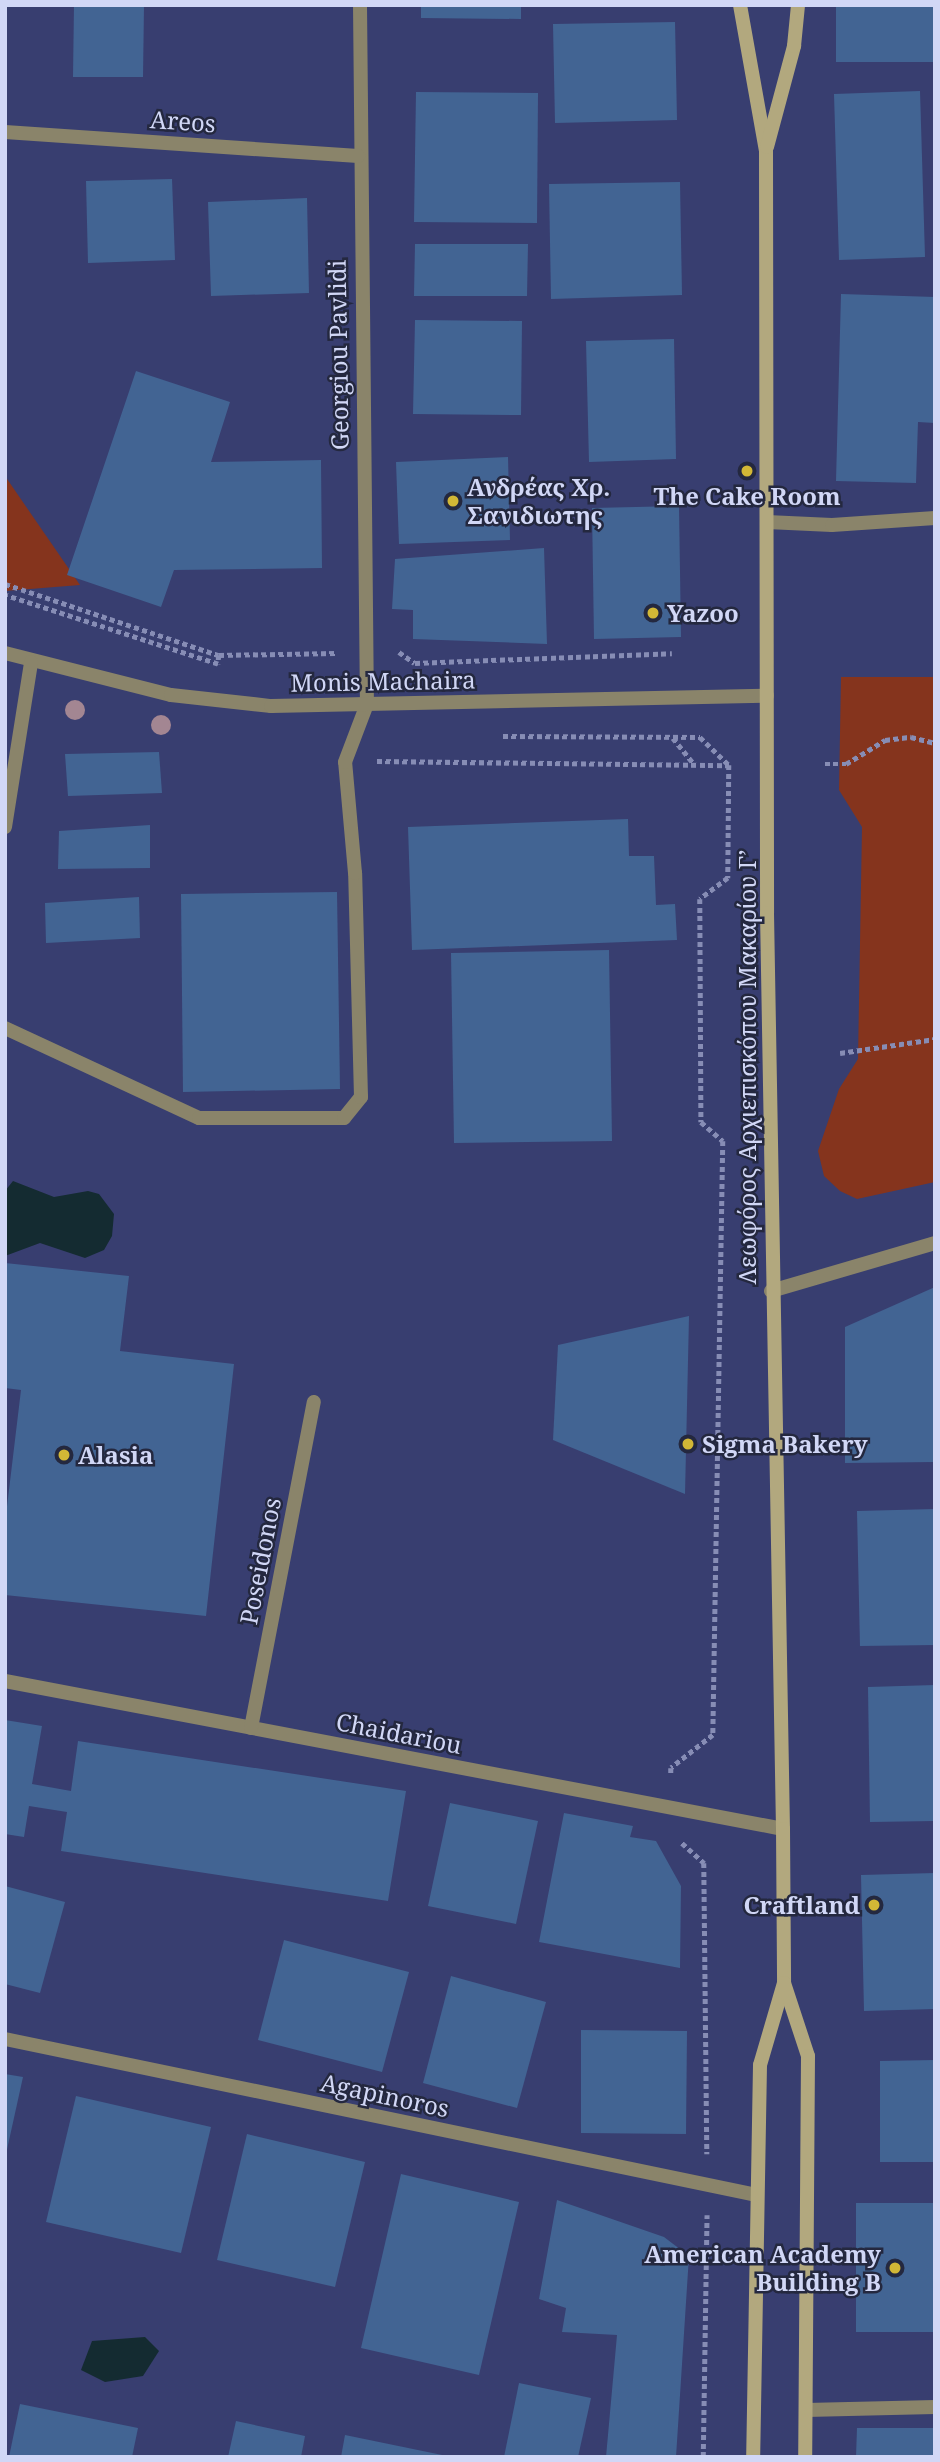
<!DOCTYPE html>
<meta charset="utf-8">
<style>
body{margin:0}
#map{position:relative;width:940px;height:2462px;overflow:hidden;background:#383e70;font-family:"Noto Serif",serif}
div>[style]{position:absolute}
.green>*{inset:0;background:#85341d}
.water>*{inset:0;background:#142b31}
.building>*{inset:0;background:#426493}
.path>*{height:4.5px;margin-top:-2.25px;transform-origin:0;background:repeating-linear-gradient(90deg,#878db5 0 5px,transparent 0 8.5px)}
.service>*{height:14px;margin:-7px;padding:0 7px;transform-origin:7px;border-radius:7px;background:#8a846a}
.minor>*{height:14px;margin:-7px;padding:0 7px;transform-origin:7px;border-radius:7px;background:#8a846a}
.secondary>*{height:14px;margin:-7px;padding:0 7px;transform-origin:7px;border-radius:7px;background:#b2a87e}
.trees>*{width:20px;height:20px;margin:-10px;border-radius:50%;background:#a38692}
.dots>*{width:19px;height:19px;translate:-50% -50%;box-sizing:border-box;border:4px solid #24283f;border-radius:50%}
span{translate:-50% -50%;white-space:nowrap;text-align:center;line-height:1.15;-webkit-text-stroke:5px #24283f;paint-order:stroke}
.street-label{font-size:24px;color:#d1d7f6}
.poi-label{font-size:24px;color:#d1d7f6;font-weight:700}
.left{translate:0 -50%;text-align:left}
.right{translate:-100% -50%;text-align:right}
.frame{position:absolute;inset:0;border:7px solid #d1d7f6;pointer-events:none}
</style>
<div id="map">
<div class="green">
<i style="clip-path:polygon(5px 476px,80px 585px,5px 591px)"></i>
<i style="clip-path:polygon(841px 677px,935px 677px,935px 1182px,857px 1199px,840px 1191px,824px 1176px,818px 1151px,839px 1089px,858px 1059px,862px 827px,839px 790px)"></i>
</div>
<div class="water">
<i style="clip-path:polygon(13px 1181px,54px 1197px,88px 1191px,99px 1194px,114px 1214px,112px 1236px,104px 1250px,85px 1258px,40px 1243px,5px 1256px,5px 1191px)"></i>
<i style="clip-path:polygon(145px 2337px,159px 2351px,143px 2376px,105px 2382px,81px 2370px,92px 2341px)"></i>
</div>
<div class="building">
<i style="clip-path:polygon(74px 5px,144px 5px,143px 77px,73px 77px)"></i>
<i style="clip-path:polygon(421px 5px,521px 5px,521px 19px,421px 18px)"></i>
<i style="clip-path:polygon(836px 5px,935px 5px,935px 62px,836px 62px)"></i>
<i style="clip-path:polygon(675px 22px,677px 120px,555px 123px,553px 24px)"></i>
<i style="clip-path:polygon(920px 91px,925px 257px,839px 260px,834px 94px)"></i>
<i style="clip-path:polygon(416px 92px,538px 93px,537px 223px,414px 222px)"></i>
<i style="clip-path:polygon(172px 179px,175px 260px,88px 263px,86px 181px)"></i>
<i style="clip-path:polygon(680px 182px,682px 295px,551px 299px,549px 184px)"></i>
<i style="clip-path:polygon(307px 198px,309px 293px,211px 296px,208px 202px)"></i>
<i style="clip-path:polygon(415px 244px,528px 244px,527px 296px,414px 296px)"></i>
<i style="clip-path:polygon(841px 294px,935px 297px,935px 423px,918px 422px,916px 483px,836px 481px)"></i>
<i style="clip-path:polygon(415px 320px,522px 321px,521px 415px,413px 414px)"></i>
<i style="clip-path:polygon(674px 339px,676px 459px,589px 462px,586px 341px)"></i>
<i style="clip-path:polygon(136px 371px,230px 402px,211px 462px,321px 460px,322px 568px,174px 570px,161px 607px,67px 575px)"></i>
<i style="clip-path:polygon(508px 457px,510px 540px,399px 544px,396px 462px)"></i>
<i style="clip-path:polygon(679px 506px,681px 637px,594px 639px,592px 508px)"></i>
<i style="clip-path:polygon(544px 548px,547px 644px,413px 639px,413px 610px,392px 609px,395px 559px)"></i>
<i style="clip-path:polygon(159px 752px,162px 793px,68px 796px,65px 754px)"></i>
<i style="clip-path:polygon(628px 819px,629px 856px,654px 856px,656px 905px,675px 904px,677px 940px,412px 950px,408px 827px)"></i>
<i style="clip-path:polygon(150px 825px,150px 868px,58px 869px,59px 831px)"></i>
<i style="clip-path:polygon(337px 892px,340px 1089px,183px 1092px,181px 894px)"></i>
<i style="clip-path:polygon(139px 897px,140px 938px,46px 943px,45px 903px)"></i>
<i style="clip-path:polygon(609px 950px,612px 1141px,454px 1143px,451px 953px)"></i>
<i style="clip-path:polygon(5px 1263px,129px 1276px,120px 1351px,234px 1364px,206px 1616px,5px 1595px,5px 1523px,21px 1390px,5px 1388px)"></i>
<i style="clip-path:polygon(935px 1287px,935px 1462px,845px 1463px,845px 1327px)"></i>
<i style="clip-path:polygon(689px 1316px,685px 1494px,553px 1440px,558px 1345px)"></i>
<i style="clip-path:polygon(935px 1509px,935px 1645px,860px 1646px,857px 1511px)"></i>
<i style="clip-path:polygon(935px 1685px,935px 1821px,870px 1822px,868px 1687px)"></i>
<i style="clip-path:polygon(5px 1720px,42px 1726px,32px 1784px,71px 1791px,78px 1741px,406px 1791px,388px 1901px,61px 1851px,67px 1812px,29px 1806px,24px 1837px,5px 1834px)"></i>
<i style="clip-path:polygon(450px 1803px,538px 1821px,516px 1924px,428px 1906px)"></i>
<i style="clip-path:polygon(564px 1813px,633px 1826px,630px 1837px,656px 1841px,681px 1886px,680px 1968px,539px 1942px)"></i>
<i style="clip-path:polygon(935px 1873px,935px 2009px,864px 2011px,861px 1875px)"></i>
<i style="clip-path:polygon(5px 1886px,65px 1902px,40px 1993px,5px 1984px)"></i>
<i style="clip-path:polygon(284px 1940px,409px 1972px,382px 2072px,258px 2040px)"></i>
<i style="clip-path:polygon(451px 1976px,546px 2002px,517px 2108px,423px 2083px)"></i>
<i style="clip-path:polygon(581px 2030px,687px 2031px,686px 2134px,581px 2133px)"></i>
<i style="clip-path:polygon(935px 2060px,935px 2162px,880px 2162px,880px 2061px)"></i>
<i style="clip-path:polygon(5px 2074px,23px 2077px,6px 2154px,5px 2153px)"></i>
<i style="clip-path:polygon(76px 2096px,211px 2127px,181px 2253px,46px 2222px)"></i>
<i style="clip-path:polygon(247px 2134px,365px 2162px,335px 2287px,217px 2260px)"></i>
<i style="clip-path:polygon(401px 2174px,519px 2202px,479px 2375px,361px 2348px)"></i>
<i style="clip-path:polygon(557px 2200px,664px 2237px,689px 2256px,676px 2457px,606px 2457px,617px 2335px,562px 2332px,566px 2308px,539px 2299px)"></i>
<i style="clip-path:polygon(856px 2203px,935px 2203px,935px 2332px,856px 2332px)"></i>
<i style="clip-path:polygon(519px 2383px,591px 2398px,578px 2457px,504px 2457px)"></i>
<i style="clip-path:polygon(20px 2404px,138px 2428px,132px 2457px,9px 2457px)"></i>
<i style="clip-path:polygon(236px 2421px,305px 2436px,301px 2457px,228px 2457px)"></i>
<i style="clip-path:polygon(857px 2428px,935px 2428px,935px 2457px,856px 2457px)"></i>
<i style="clip-path:polygon(345px 2435px,447px 2456px,447px 2457px,341px 2457px)"></i>
</div>
<div class="path">
<i style="left:5px;top:584px;width:225px;rotate:18.4deg"></i>
<i style="left:219px;top:655px;width:9px;rotate:96deg"></i>
<i style="left:218px;top:664px;width:224px;rotate:-162.1deg"></i>
<i style="left:399px;top:652px;width:19px;rotate:35deg"></i>
<i style="left:415px;top:663px;width:257px;rotate:-2.2deg"></i>
<i style="left:219px;top:655px;width:117px;rotate:-1deg"></i>
<i style="left:503px;top:736px;width:197px;rotate:0.3deg"></i>
<i style="left:700px;top:737px;width:40px;rotate:44deg"></i>
<i style="left:729px;top:765px;width:113px;rotate:90.5deg"></i>
<i style="left:728px;top:878px;width:35px;rotate:143deg"></i>
<i style="left:700px;top:899px;width:223px;rotate:89.7deg"></i>
<i style="left:701px;top:1122px;width:29px;rotate:41deg"></i>
<i style="left:723px;top:1141px;width:594px;rotate:90.96deg"></i>
<i style="left:713px;top:1735px;width:53px;rotate:141.8deg"></i>
<i style="left:671px;top:1768px;width:7px;rotate:90deg"></i>
<i style="left:673px;top:738px;width:33px;rotate:51deg"></i>
<i style="left:377px;top:761px;width:352px;rotate:0.7deg"></i>
<i style="left:825px;top:764px;width:21px"></i>
<i style="left:846px;top:764px;width:46px;rotate:-31.6deg"></i>
<i style="left:885px;top:740px;width:26px;rotate:-7deg"></i>
<i style="left:911px;top:737px;width:25px;rotate:14deg"></i>
<i style="left:840px;top:1053px;width:96px;rotate:-8.4deg"></i>
<i style="left:682px;top:1843px;width:30px;rotate:42deg"></i>
<i style="left:704px;top:1863px;width:291px;rotate:89.4deg"></i>
<i style="left:703px;top:2457px;width:242px;rotate:-89.1deg"></i>
</div>
<div class="service">
<i style="left:767px;top:522px;width:65px;rotate:2.6deg"></i>
<i style="left:832px;top:525px;width:103px;rotate:-3.9deg"></i>
<i style="left:5px;top:1028px;width:214px;rotate:24.9deg"></i>
<i style="left:199px;top:1118px;width:145px"></i>
<i style="left:344px;top:1118px;width:27px;rotate:-51deg"></i>
<i style="left:361px;top:1097px;width:224px;rotate:-91.5deg"></i>
<i style="left:355px;top:873px;width:111px;rotate:-95.1deg"></i>
<i style="left:345px;top:762px;width:62px;rotate:-69.2deg"></i>
</div>
<div class="minor">
<i style="left:360px;top:5px;width:699px;rotate:89.43deg"></i>
<i style="left:5px;top:132px;width:354px;rotate:3.9deg"></i>
<i style="left:5px;top:653px;width:171px;rotate:14.2deg"></i>
<i style="left:171px;top:695px;width:101px;rotate:6.3deg"></i>
<i style="left:271px;top:706px;width:496px;rotate:-1.2deg"></i>
<i style="left:5px;top:827px;width:167px;rotate:-81deg"></i>
<i style="left:771px;top:1291px;width:171px;rotate:-16.3deg"></i>
<i style="left:5px;top:1681px;width:792px;rotate:10.77deg"></i>
<i style="left:251px;top:1728px;width:332px;rotate:-79.1deg"></i>
<i style="left:5px;top:2039px;width:767px;rotate:11.73deg"></i>
<i style="left:806px;top:2410px;width:129px;rotate:-1.3deg"></i>
</div>
<div class="secondary">
<i style="left:740px;top:5px;width:148px;rotate:79.9deg"></i>
<i style="left:766px;top:151px;width:762px;rotate:89.92deg"></i>
<i style="left:767px;top:913px;width:916px;rotate:89deg"></i>
<i style="left:783px;top:1829px;width:154px;rotate:89.6deg"></i>
<i style="left:784px;top:1983px;width:85px;rotate:106.3deg"></i>
<i style="left:760px;top:2065px;width:392px;rotate:91deg"></i>
<i style="left:767px;top:147px;width:105px;rotate:-75deg"></i>
<i style="left:794px;top:46px;width:41px;rotate:-84.4deg"></i>
<i style="left:784px;top:1983px;width:77px;rotate:71.8deg"></i>
<i style="left:808px;top:2056px;width:401px;rotate:90.4deg"></i>
</div>
<div class="trees">
<i style="left:75px;top:710px"></i>
<i style="left:161px;top:725px"></i>
</div>
<div class="dots">
<i style="left:747px;top:471px;background:#d2b736"></i>
<i style="left:453px;top:501px;background:#d2b736"></i>
<i style="left:653px;top:613px;background:#d2b736"></i>
<i style="left:688px;top:1444px;background:#d2b736"></i>
<i style="left:64px;top:1455px;background:#d2b736"></i>
<i style="left:874px;top:1905px;background:#d2b736"></i>
<i style="left:895px;top:2268px;background:#d2b736"></i>
</div>
<div class="street-label">
<span style="left:183px;top:121px;rotate:4deg">Areos</span>
<span style="left:338px;top:355px;rotate:-91deg">Georgiou Pavlidi</span>
<span style="left:383px;top:681px;rotate:-1deg">Monis Machaira</span>
<span style="left:747px;top:1067px;rotate:-90deg">Λεωφόρος Αρχιεπισκόπου Μακαρίου Γ’</span>
<span style="left:260px;top:1561px;rotate:-79deg">Poseidonos</span>
<span style="left:399px;top:1733px;rotate:11deg">Chaidariou</span>
<span style="left:385px;top:2095px;rotate:12deg">Agapinoros</span>
</div>
<div class="poi-label">
<span class="left" style="left:467px;top:501px">Ανδρέας Χρ.<br>Σανιδιωτης</span>
<span style="left:747px;top:496px">The Cake Room</span>
<span class="left" style="left:667px;top:613px">Yazoo</span>
<span class="left" style="left:702px;top:1444px">Sigma Bakery</span>
<span class="left" style="left:78px;top:1455px">Alasia</span>
<span class="right" style="left:860px;top:1905px">Craftland</span>
<span class="right" style="left:881px;top:2268px">American Academy<br>Building B</span>
</div>
<div class="frame"></div>
</div>
